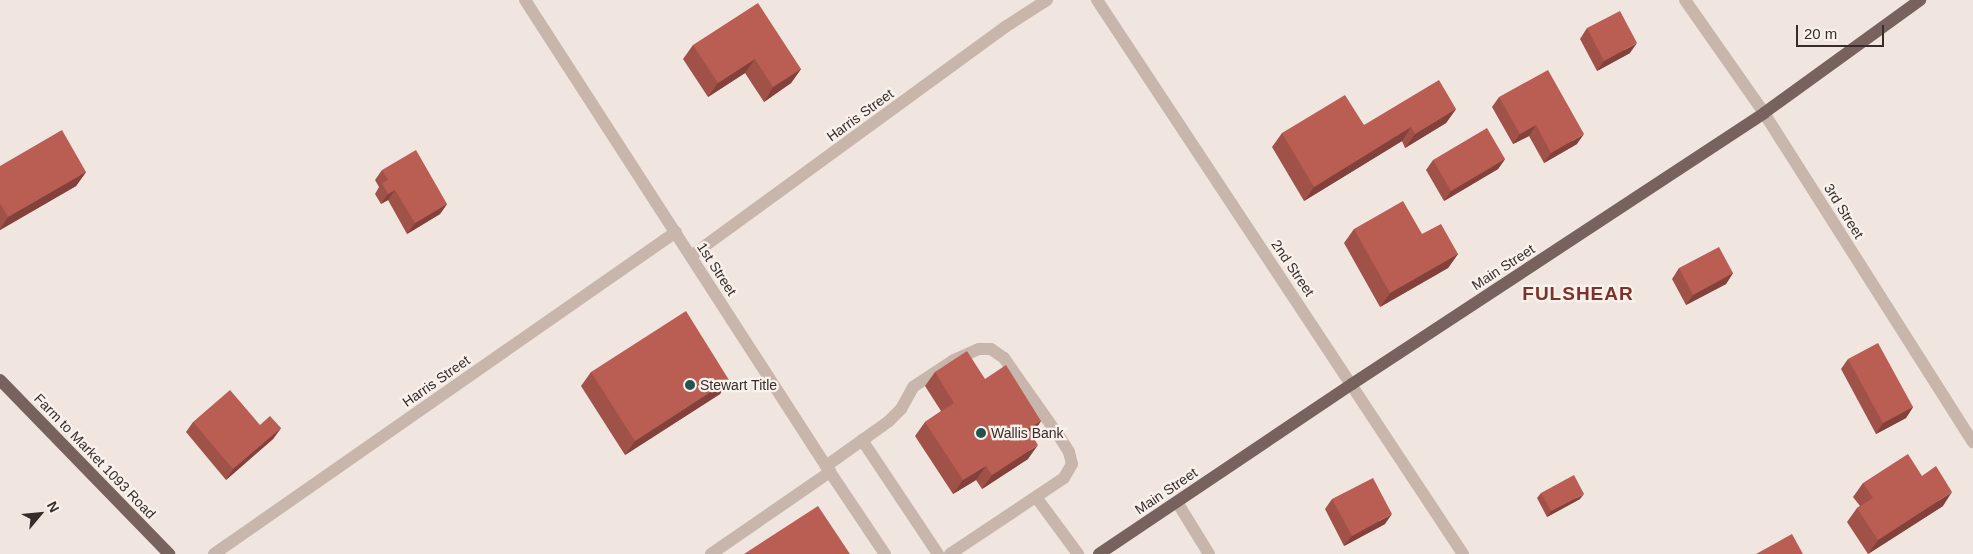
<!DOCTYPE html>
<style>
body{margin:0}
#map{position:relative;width:1973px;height:554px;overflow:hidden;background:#f0e6df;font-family:Helvetica,sans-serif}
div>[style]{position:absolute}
.service>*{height:12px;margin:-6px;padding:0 6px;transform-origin:6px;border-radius:6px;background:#c8b5ac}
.minor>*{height:12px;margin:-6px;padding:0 6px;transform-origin:6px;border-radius:6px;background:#c8b5ac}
.primary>*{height:12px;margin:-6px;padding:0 6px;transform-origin:6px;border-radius:6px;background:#77625d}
.wall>*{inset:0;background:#a05148}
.shaded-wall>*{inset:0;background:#82423b}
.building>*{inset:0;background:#ba5e54}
.dots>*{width:14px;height:14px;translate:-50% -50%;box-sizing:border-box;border:2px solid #f8f1ec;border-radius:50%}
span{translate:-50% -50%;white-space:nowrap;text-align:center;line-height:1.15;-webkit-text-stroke:4.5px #f8f1ec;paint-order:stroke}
.street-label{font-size:14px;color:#372c2a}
.poi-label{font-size:14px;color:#372c2a}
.left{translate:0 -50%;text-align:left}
.district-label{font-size:19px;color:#7d332c;font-weight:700;letter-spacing:1px}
.north{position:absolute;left:15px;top:489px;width:50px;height:50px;-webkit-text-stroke:4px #f8f1ec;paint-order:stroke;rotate:62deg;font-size:14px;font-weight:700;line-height:20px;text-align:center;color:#372c2a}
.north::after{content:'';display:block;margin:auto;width:18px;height:22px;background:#372c2a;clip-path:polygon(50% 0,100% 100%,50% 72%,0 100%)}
.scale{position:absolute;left:1796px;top:25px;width:88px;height:22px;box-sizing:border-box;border:2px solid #372c2a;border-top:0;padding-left:6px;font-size:15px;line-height:18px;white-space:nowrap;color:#372c2a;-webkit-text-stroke:4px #f8f1ec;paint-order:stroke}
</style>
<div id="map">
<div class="service">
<i style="left:862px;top:440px;width:137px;rotate:56.3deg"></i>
<i style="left:826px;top:466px;width:77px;rotate:-35.5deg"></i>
<i style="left:889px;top:421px;width:17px;rotate:-45deg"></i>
<i style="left:901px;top:409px;width:25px;rotate:-61deg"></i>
<i style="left:913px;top:387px;width:49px;rotate:-33.4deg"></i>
<i style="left:954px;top:360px;width:27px;rotate:-24deg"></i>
<i style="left:979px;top:349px;width:12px"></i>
<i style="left:991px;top:349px;width:16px;rotate:35deg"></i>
<i style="left:1004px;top:358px;width:99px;rotate:54.9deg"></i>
<i style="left:1061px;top:439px;width:15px;rotate:58deg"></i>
<i style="left:1069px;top:452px;width:12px;rotate:76deg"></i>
<i style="left:1072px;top:464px;width:16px;rotate:120deg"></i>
<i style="left:1064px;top:478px;width:137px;rotate:146.3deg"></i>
<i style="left:1036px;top:497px;width:71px;rotate:53.6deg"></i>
<i style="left:1177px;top:502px;width:61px;rotate:58.4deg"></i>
<i style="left:711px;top:554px;width:145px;rotate:-34.6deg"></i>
</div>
<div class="minor">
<i style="left:525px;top:0;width:555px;rotate:57.14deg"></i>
<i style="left:826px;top:466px;width:106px;rotate:56.2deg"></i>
<i style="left:1097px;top:0;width:664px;rotate:56.55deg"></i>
<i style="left:1685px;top:0;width:138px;rotate:55deg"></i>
<i style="left:1764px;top:113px;width:390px;rotate:57.6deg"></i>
<i style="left:691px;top:256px;width:389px;rotate:-36.1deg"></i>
<i style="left:1005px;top:27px;width:50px;rotate:-32.7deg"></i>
<i style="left:214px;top:554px;width:563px;rotate:-34.88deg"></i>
</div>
<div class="primary">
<i style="left:0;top:380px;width:243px;rotate:45.8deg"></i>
<i style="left:1099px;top:554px;width:305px;rotate:-33.9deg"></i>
<i style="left:1352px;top:384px;width:493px;rotate:-33.3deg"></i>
<i style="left:1764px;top:113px;width:193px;rotate:-35.9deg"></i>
</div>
<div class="wall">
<i style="clip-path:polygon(1587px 28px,1630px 53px,1597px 71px,1580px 39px)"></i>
<i style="clip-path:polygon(693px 45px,801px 69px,791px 83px,764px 102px,745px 73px,708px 97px,683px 59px)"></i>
<i style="clip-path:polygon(1499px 97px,1577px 144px,1544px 163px,1529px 136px,1513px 144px,1492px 107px)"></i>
<i style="clip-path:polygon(1456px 109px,1446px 123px,1405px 148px,1402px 141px,1304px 201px,1272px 147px,1282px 133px,1364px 125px)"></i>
<i style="clip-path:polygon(1505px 159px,1498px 169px,1444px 201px,1426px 170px,1433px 160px)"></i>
<i style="clip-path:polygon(0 166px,86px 172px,76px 186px,0 230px)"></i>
<i style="clip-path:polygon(382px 170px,447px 204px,440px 214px,407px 234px,388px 200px,381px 204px,375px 194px,379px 187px,375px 180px)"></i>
<i style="clip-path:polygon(1354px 229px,1422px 234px,1458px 254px,1448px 268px,1380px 307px,1344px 243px)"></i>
<i style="clip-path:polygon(1679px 268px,1733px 273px,1726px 284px,1686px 305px,1672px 279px)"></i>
<i style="clip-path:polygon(1848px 359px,1913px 407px,1906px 418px,1876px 434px,1841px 369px)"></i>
<i style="clip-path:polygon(591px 372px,729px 380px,720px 394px,625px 455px,581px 386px)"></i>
<i style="clip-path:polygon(935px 372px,985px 379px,1041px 421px,1032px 435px,1028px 459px,982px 489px,976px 480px,953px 494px,915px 436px,925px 422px,941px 411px,925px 386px)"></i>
<i style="clip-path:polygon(193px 422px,260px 425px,281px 428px,273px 439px,226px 480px,186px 432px)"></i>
<i style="clip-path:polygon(1922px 476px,1943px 506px,1868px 554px,1847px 522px,1857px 508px,1860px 506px,1853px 497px,1863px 483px)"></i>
<i style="clip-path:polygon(1541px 493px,1580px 499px,1547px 517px,1537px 498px)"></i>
<i style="clip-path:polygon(1332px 499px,1385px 524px,1344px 546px,1325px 509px)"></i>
</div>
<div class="shaded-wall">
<i style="clip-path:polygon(1637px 43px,1630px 53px,1597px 71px,1604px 61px)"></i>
<i style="clip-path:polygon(755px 59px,745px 73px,708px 97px,718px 83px)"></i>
<i style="clip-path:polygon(801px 69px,791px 83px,764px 102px,773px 87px)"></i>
<i style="clip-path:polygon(1456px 109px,1446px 123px,1405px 148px,1415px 134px)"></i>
<i style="clip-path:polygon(1536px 125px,1529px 136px,1513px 144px,1520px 134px)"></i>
<i style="clip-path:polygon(1411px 127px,1402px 141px,1304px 201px,1314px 187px)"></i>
<i style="clip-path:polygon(1584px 134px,1577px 144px,1544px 163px,1551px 153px)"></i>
<i style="clip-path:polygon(1505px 159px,1498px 169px,1444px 201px,1451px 191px)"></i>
<i style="clip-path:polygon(86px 172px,76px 186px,0 230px,0 229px,8px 217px)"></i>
<i style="clip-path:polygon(395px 190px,388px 200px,381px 204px,388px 194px)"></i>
<i style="clip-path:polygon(447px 204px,440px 214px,407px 234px,415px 223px)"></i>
<i style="clip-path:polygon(1458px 254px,1448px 268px,1380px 307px,1390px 293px)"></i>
<i style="clip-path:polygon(1733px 273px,1726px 284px,1686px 305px,1693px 295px)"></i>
<i style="clip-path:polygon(729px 380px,720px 394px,625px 455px,635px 441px)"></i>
<i style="clip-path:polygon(1913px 407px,1906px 418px,1876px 434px,1883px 423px)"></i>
<i style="clip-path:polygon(1041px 421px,1031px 435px,1028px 429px)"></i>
<i style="clip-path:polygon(281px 428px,273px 439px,226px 480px,233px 469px)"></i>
<i style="clip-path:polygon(1038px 445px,1028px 459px,982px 489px,992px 475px)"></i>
<i style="clip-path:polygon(986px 466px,976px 480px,953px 494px,963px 480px)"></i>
<i style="clip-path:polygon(1952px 492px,1943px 506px,1868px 554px,1878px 540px)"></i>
<i style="clip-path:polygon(1584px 494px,1580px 499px,1547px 517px,1551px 511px)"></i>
<i style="clip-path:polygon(1392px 514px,1385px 524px,1344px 546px,1352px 536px)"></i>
</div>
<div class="building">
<i style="clip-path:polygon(758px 3px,801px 69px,773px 87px,755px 59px,718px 83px,693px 45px)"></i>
<i style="clip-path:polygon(1620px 11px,1637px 43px,1604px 61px,1587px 28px)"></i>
<i style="clip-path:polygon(1548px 70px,1584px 134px,1551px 153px,1536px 125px,1520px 134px,1499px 97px)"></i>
<i style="clip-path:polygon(1439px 80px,1456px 109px,1415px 134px,1411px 127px,1314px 187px,1282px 133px,1345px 95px,1364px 125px)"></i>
<i style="clip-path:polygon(1487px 128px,1505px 159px,1451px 191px,1433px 160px)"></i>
<i style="clip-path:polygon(62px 130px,86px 172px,8px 217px,0 203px,0 166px)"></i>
<i style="clip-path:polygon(416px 150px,447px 204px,415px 223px,395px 190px,388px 194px,382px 183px,388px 180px,382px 170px)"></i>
<i style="clip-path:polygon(1403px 201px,1422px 234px,1441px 224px,1458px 254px,1390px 293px,1354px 229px)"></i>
<i style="clip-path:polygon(1719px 247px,1733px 273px,1693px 295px,1679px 268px)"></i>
<i style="clip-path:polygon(686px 311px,729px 380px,635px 441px,591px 372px)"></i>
<i style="clip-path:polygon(1878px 343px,1913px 407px,1883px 423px,1848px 359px)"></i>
<i style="clip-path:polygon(967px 351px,985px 379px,1006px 365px,1041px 421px,1028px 429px,1038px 445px,992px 475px,986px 466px,963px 480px,925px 422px,954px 403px,935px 372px)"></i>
<i style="clip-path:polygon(230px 390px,260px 425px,270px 416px,281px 428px,233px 469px,193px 422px)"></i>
<i style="clip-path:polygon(1908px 454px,1922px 476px,1936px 466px,1952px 492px,1878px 540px,1857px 508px,1873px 498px,1863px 483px)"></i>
<i style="clip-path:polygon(1574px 475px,1584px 494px,1551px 511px,1541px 493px)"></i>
<i style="clip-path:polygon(1373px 478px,1392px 514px,1352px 536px,1332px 499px)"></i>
<i style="clip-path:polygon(818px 506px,850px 554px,744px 554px)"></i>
<i style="clip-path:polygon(1792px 534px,1803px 554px,1756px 554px)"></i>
</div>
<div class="dots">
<i style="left:690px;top:385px;background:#245450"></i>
<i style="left:981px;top:433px;background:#245450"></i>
</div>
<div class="street-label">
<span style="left:860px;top:115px;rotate:-36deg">Harris Street</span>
<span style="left:1844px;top:211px;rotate:58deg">3rd Street</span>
<span style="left:1503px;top:267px;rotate:-33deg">Main Street</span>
<span style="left:1293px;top:268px;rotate:56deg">2nd Street</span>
<span style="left:717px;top:269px;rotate:57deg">1st Street</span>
<span style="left:436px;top:381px;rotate:-35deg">Harris Street</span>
<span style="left:95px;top:456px;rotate:46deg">Farm to Market 1093 Road</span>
<span style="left:1166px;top:491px;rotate:-34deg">Main Street</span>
</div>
<div class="poi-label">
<span class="left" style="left:700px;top:385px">Stewart Title</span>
<span class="left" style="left:991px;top:433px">Wallis Bank</span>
</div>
<div class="district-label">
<span style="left:1578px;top:294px">FULSHEAR</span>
</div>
<div class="north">N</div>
<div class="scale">20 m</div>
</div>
